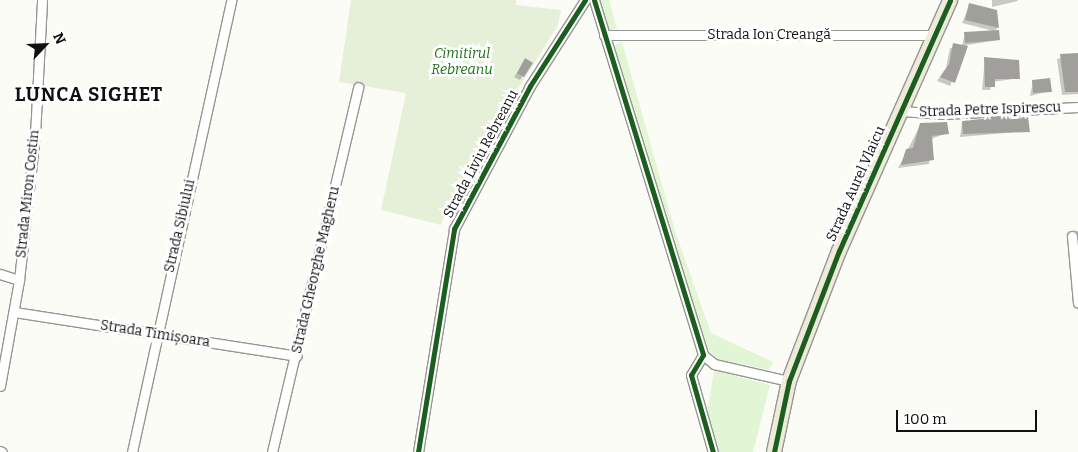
<!DOCTYPE html>
<meta charset="utf-8">
<style>
body{margin:0}
#map{position:relative;width:1078px;height:452px;overflow:hidden;background:#fcfcf6;font-family:Bitter,serif}
div>[style]{position:absolute}
.green>*{inset:0;background:#e2f5d4}
.cemetery>*{inset:0;background:#e6efd8}
.shadow>*{inset:0;background:#0003}
.building>*{inset:0;background:#a09f9b}
.roads{filter:drop-shadow(1px 0 #969694) drop-shadow(-1px 0 #969694) drop-shadow(0 1px #969694) drop-shadow(0 -1px #969694)}
.minor>*{height:9px;margin:-4.5px;padding:0 4.5px;transform-origin:4.5px;border-radius:4.5px;background:#fffffe}
.primary>*{height:14px;margin:-7px;padding:0 7px;transform-origin:7px;border-radius:7px;background:#eeebda}
.cycleway>*{height:5px;margin:-2.5px;padding:0 2.5px;transform-origin:2.5px;border-radius:2.5px;background:#1b5e20}
span{translate:-50% -50%;white-space:nowrap;text-align:center;line-height:1.15;-webkit-text-stroke:5px #fff;paint-order:stroke}
.street-label{font-size:14px;color:#101010}
.park-label{font-size:14px;color:#1f7018;font-style:italic}
.district-label{font-size:19px;color:#101010;font-weight:700;letter-spacing:1px}
.north{position:absolute;left:20px;top:20px;width:50px;height:50px;-webkit-text-stroke:4px #fff;paint-order:stroke;rotate:65deg;font-size:14px;font-weight:700;line-height:20px;text-align:center;color:#101010}
.north::after{content:'';display:block;margin:auto;width:18px;height:22px;background:#101010;clip-path:polygon(50% 0,100% 100%,50% 72%,0 100%)}
.scale{position:absolute;left:896px;top:410px;width:141px;height:22px;box-sizing:border-box;border:2px solid #101010;border-top:0;padding-left:6px;font-size:15px;line-height:18px;white-space:nowrap;color:#101010;-webkit-text-stroke:4px #fff;paint-order:stroke}
</style>
<div id="map">
<div class="green">
<i style="clip-path:polygon(599px 0,609px 0,617px 29px,609px 30px)"></i>
<i style="clip-path:polygon(622px 42px,675px 231px,711px 333px,773px 362px,769px 370px,717px 359px,701px 341px,615px 53px,615px 45px)"></i>
<i style="clip-path:polygon(714px 370px,770px 385px,753px 452px,713px 452px,705px 425px)"></i>
</div>
<div class="cemetery">
<i style="clip-path:polygon(351px 0,516px 0,516px 5px,561px 10px,558px 25px,455px 190px,441px 225px,381px 210px,406px 93px,339px 82px)"></i>
</div>
<div class="shadow">
<i style="clip-path:polygon(992px 0,1017px 0,1018px 1px,992px 7px)"></i>
<i style="clip-path:polygon(970px 4px,998px 28px,994px 31px,999px 40px,967px 45px,950px 86px,937px 81px,946px 68px,950px 48px,962px 46px,965px 33px,994px 31px,962px 23px)"></i>
<i style="clip-path:polygon(1078px 54px,1078px 94px,1062px 95px,1057px 59px)"></i>
<i style="clip-path:polygon(985px 58px,1019px 78px,993px 82px,990px 90px,982px 90px)"></i>
<i style="clip-path:polygon(526px 60px,523px 76px,520px 80px,514px 77px)"></i>
<i style="clip-path:polygon(1033px 81px,1050px 91px,1030px 96px)"></i>
<i style="clip-path:polygon(962px 122px,1029px 131px,960px 137px)"></i>
<i style="clip-path:polygon(921px 124px,947px 133px,931px 139px,929px 164px,898px 168px)"></i>
<i style="clip-path:polygon(1076px 231px,1078px 231px,1078px 253px,1072px 234px)"></i>
</div>
<div class="building">
<i style="clip-path:polygon(969px 3px,997px 10px,999px 28px,965px 20px)"></i>
<i style="clip-path:polygon(999px 30px,1000px 40px,965px 43px,964px 32px)"></i>
<i style="clip-path:polygon(953px 43px,968px 46px,955px 83px,940px 77px,949px 64px)"></i>
<i style="clip-path:polygon(1078px 53px,1078px 92px,1065px 92px,1060px 54px)"></i>
<i style="clip-path:polygon(984px 57px,1019px 60px,1020px 79px,995px 79px,995px 87px,985px 87px)"></i>
<i style="clip-path:polygon(525px 58px,533px 63px,524px 77px,517px 73px)"></i>
<i style="clip-path:polygon(1050px 78px,1052px 92px,1033px 93px,1032px 80px)"></i>
<i style="clip-path:polygon(1000px 117px,1028px 117px,1030px 132px,963px 134px,962px 121px)"></i>
<i style="clip-path:polygon(947px 122px,949px 134px,932px 136px,934px 160px,901px 165px,906px 149px,913px 148px,920px 123px)"></i>
</div>
<div class="roads">
<div class="minor">
<i style="left:594px;top:0;width:371px;rotate:72.9deg"></i>
<i style="left:703px;top:355px;width:23px;rotate:121deg"></i>
<i style="left:691px;top:375px;width:80px;rotate:74.1deg"></i>
<i style="left:604px;top:35px;width:331px"></i>
<i style="left:902px;top:111px;width:41px;rotate:4.2deg"></i>
<i style="left:943px;top:114px;width:135px;rotate:-3deg"></i>
<i style="left:1072px;top:236px;width:67px;rotate:84.9deg"></i>
<i style="left:0;top:274px;width:20px;rotate:18deg"></i>
<i style="left:14px;top:312px;width:286px;rotate:8.8deg"></i>
<i style="left:703px;top:355px;width:14px;rotate:39deg"></i>
<i style="left:714px;top:364px;width:77px;rotate:12.8deg"></i>
<i style="left:0;top:386px;width:108px;rotate:-79.8deg"></i>
<i style="left:19px;top:280px;width:146px;rotate:-83.7deg"></i>
<i style="left:35px;top:135px;width:135px;rotate:-87deg"></i>
<i style="left:0;top:451px;width:2px;rotate:27deg"></i>
<i style="left:132px;top:452px;width:463px;rotate:-77.6deg"></i>
<i style="left:272px;top:452px;width:375px;rotate:-76.7deg"></i>
<i style="left:418px;top:452px;width:226px;rotate:-80.8deg"></i>
<i style="left:454px;top:229px;width:162px;rotate:-62deg"></i>
<i style="left:530px;top:86px;width:102px;rotate:-57.4deg"></i>
</div>
<div class="primary">
<i style="left:774px;top:452px;width:73px;rotate:-78.1deg"></i>
<i style="left:789px;top:381px;width:139px;rotate:-69deg"></i>
<i style="left:839px;top:251px;width:274px;rotate:-66.1deg"></i>
</div>
</div>
<div class="cycleway">
<i style="left:594px;top:0;width:371px;rotate:72.9deg"></i>
<i style="left:703px;top:355px;width:23px;rotate:121deg"></i>
<i style="left:691px;top:375px;width:80px;rotate:74.1deg"></i>
<i style="left:418px;top:452px;width:226px;rotate:-80.8deg"></i>
<i style="left:454px;top:229px;width:162px;rotate:-62deg"></i>
<i style="left:530px;top:86px;width:102px;rotate:-57.4deg"></i>
<i style="left:774px;top:452px;width:73px;rotate:-78.1deg"></i>
<i style="left:789px;top:381px;width:139px;rotate:-69deg"></i>
<i style="left:839px;top:251px;width:274px;rotate:-66.1deg"></i>
</div>
<div class="street-label">
<span style="left:769px;top:35px">Strada Ion Creangă</span>
<span style="left:990px;top:110px;rotate:-2deg">Strada Petre Ispirescu</span>
<span style="left:481px;top:154px;rotate:-62deg">Strada Liviu Rebreanu</span>
<span style="left:856px;top:184px;rotate:-66deg">Strada Aurel Vlaicu</span>
<span style="left:28px;top:194px;rotate:-84deg">Strada Miron Costin</span>
<span style="left:180px;top:226px;rotate:-77deg">Strada Sibiului</span>
<span style="left:316px;top:270px;rotate:-77deg">Strada Gheorghe Magheru</span>
<span style="left:155px;top:334px;rotate:9deg">Strada Timișoara</span>
</div>
<div class="park-label">
<span style="left:462px;top:62px">Cimitirul<br>Rebreanu</span>
</div>
<div class="district-label">
<span style="left:89px;top:95px">LUNCA SIGHET</span>
</div>
<div class="north">N</div>
<div class="scale">100 m</div>
</div>
